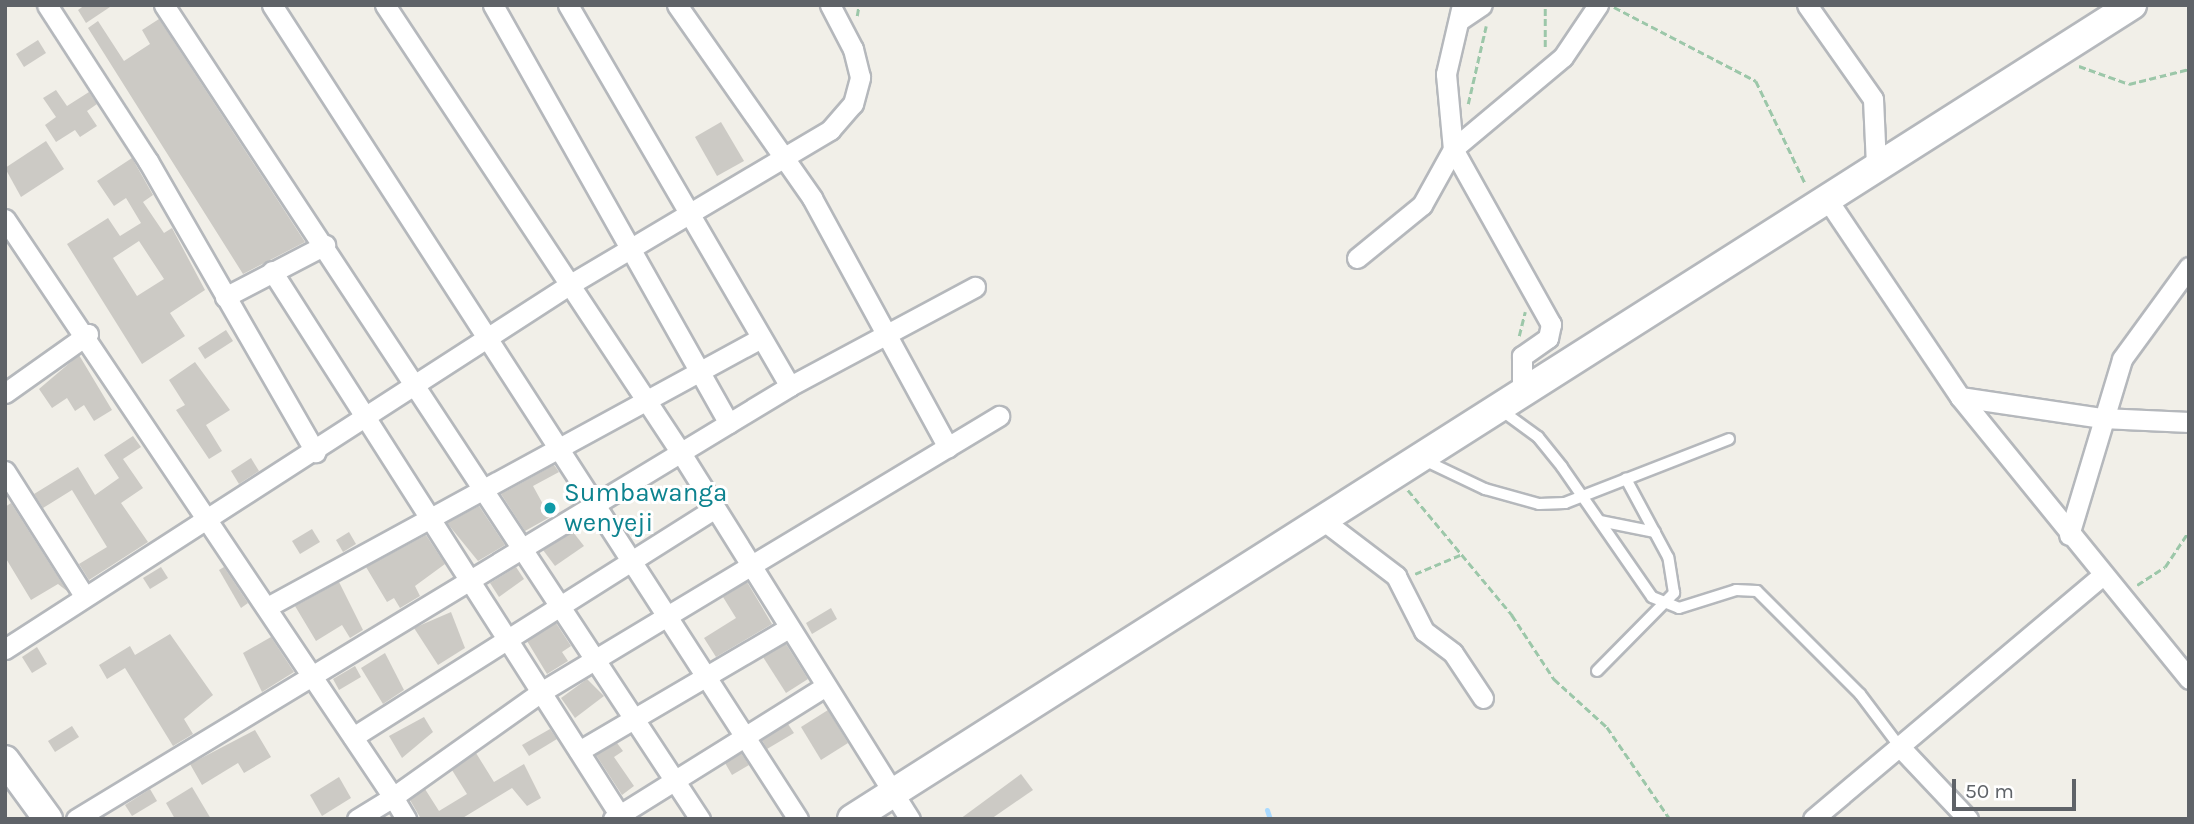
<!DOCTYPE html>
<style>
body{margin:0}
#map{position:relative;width:2194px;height:824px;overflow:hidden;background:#f1efe8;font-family:Karla,sans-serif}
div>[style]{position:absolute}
.stream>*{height:5px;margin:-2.5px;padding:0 2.5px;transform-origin:2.5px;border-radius:2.5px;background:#aadaff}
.building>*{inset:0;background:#cccac5}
.path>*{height:2.5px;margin-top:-1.25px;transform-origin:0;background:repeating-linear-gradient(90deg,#9cc7a9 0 7px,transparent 0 10.5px)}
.roads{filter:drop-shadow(2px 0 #b5b8bc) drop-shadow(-2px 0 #b5b8bc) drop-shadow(0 2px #b5b8bc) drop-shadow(0 -2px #b5b8bc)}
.lane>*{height:10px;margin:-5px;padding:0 5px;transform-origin:5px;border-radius:5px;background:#fff}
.street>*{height:19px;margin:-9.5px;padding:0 9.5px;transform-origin:9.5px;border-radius:9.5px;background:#fff}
.secondary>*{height:28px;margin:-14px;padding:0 14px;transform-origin:14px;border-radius:14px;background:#fff}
.dots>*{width:19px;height:19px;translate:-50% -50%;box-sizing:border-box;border:4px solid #fff;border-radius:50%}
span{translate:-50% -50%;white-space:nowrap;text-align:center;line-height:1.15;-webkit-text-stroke:6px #fff;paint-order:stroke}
.culture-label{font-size:26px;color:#0d838f}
.left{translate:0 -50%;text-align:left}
.frame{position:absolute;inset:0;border:7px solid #5f6368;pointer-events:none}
.scale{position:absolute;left:1952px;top:779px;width:124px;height:32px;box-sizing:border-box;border:4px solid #5f6368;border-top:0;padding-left:9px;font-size:21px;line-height:24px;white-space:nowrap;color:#5f6368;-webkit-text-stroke:5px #fff;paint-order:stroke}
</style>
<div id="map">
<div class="stream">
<i style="left:1267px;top:810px;width:9px;rotate:72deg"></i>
</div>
<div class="building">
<i style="clip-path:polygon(85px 5px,113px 5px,86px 23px,78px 10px)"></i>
<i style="clip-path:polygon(159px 19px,305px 242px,243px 274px,88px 28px,98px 21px,124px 61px,150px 44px,142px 30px)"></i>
<i style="clip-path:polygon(38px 40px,46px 53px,24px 67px,16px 54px)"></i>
<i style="clip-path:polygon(56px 90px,67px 106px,89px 92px,97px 104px,87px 111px,97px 126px,80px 137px,75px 130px,56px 142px,45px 125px,56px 117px,43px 98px)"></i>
<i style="clip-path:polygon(721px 122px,744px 161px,717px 176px,695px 137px)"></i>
<i style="clip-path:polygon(46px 141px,64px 169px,21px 197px,5px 168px)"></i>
<i style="clip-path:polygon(evenodd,132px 158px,153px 195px,143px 202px,164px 233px,172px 228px,205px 290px,170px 313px,185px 336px,142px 364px,67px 244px,108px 218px,120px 236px,141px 223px,126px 198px,114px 206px,97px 181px,132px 158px,139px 241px,164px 279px,137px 296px,113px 258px,139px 241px)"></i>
<i style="clip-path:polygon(226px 330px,233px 341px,205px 359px,198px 348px)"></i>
<i style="clip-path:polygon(79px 355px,112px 410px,94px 421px,84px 405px,75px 411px,67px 398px,52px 408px,39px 389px)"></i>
<i style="clip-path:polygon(195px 362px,230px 410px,206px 425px,222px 451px,209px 459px,176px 410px,185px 405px,169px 380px)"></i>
<i style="clip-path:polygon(133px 436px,141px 447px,123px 459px,143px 488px,121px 503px,148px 542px,89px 580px,79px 564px,107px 547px,72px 490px,43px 508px,34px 494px,78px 467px,95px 495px,119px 478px,104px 455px)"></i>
<i style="clip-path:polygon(251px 458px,259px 471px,239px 484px,231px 471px)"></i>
<i style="clip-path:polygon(554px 465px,559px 472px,533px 486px,550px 517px,525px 531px,501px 494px)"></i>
<i style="clip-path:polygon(11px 503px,67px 591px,58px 584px,31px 600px,5px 557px,5px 507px)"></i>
<i style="clip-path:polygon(479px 506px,505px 545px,478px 561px,447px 523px)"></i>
<i style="clip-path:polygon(312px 529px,320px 542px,300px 554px,292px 541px)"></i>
<i style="clip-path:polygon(349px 532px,356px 544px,343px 552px,336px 540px)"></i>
<i style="clip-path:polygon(573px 532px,584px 546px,555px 566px,543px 550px)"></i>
<i style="clip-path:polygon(426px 535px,445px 564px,415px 586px,420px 596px,400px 608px,394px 598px,387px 602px,366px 567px)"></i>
<i style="clip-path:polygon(161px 567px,168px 578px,150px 589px,143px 578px)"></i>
<i style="clip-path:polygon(224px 567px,248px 603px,241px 608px,219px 570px)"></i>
<i style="clip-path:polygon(516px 567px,524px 579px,499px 597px,490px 583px)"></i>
<i style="clip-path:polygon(339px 582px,363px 630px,350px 638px,342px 625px,316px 641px,295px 606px)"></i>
<i style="clip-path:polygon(747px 582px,772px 624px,716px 657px,704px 638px,736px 618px,723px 597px)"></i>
<i style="clip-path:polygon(831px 608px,837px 619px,812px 634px,806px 623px)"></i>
<i style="clip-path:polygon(451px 612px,465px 648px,438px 665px,414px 628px)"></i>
<i style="clip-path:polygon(556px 623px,571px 646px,562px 652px,568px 661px,547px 674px,527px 641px)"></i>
<i style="clip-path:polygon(170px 634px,213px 695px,184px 719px,193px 734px,173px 746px,125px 668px,107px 679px,99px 665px,130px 646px,135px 655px)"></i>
<i style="clip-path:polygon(271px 637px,294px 672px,262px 692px,243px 653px)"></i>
<i style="clip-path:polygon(786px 644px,808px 679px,786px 693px,763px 657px)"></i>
<i style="clip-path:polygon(37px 647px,47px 664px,32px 673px,22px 657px)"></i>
<i style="clip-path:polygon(385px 653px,404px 690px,383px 704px,361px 668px)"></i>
<i style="clip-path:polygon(355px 666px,361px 677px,339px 690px,333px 679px)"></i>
<i style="clip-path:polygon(587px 679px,604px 696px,575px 718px,561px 698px)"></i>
<i style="clip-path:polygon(828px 710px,848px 743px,821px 760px,801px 727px)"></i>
<i style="clip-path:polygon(424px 717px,433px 732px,402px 758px,389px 736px)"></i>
<i style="clip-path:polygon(788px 724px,794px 733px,767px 749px,762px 740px)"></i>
<i style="clip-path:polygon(72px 726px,79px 737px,55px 752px,48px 741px)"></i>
<i style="clip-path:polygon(550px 729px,557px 739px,529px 756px,522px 745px)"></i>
<i style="clip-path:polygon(255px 730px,271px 757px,244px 773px,238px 763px,202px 785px,190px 764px)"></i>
<i style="clip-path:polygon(617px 743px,623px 751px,614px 757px,634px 786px,622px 795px,596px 755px)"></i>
<i style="clip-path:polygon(476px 753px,494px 782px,524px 764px,541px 798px,527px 806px,512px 788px,461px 819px,421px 819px,410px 800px,425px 789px,439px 811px,467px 794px,452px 770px)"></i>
<i style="clip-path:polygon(741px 753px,749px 765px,732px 775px,725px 763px)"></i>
<i style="clip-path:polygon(1021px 774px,1033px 790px,991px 819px,960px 819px)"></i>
<i style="clip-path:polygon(339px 777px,351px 798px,322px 816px,310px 795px)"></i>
<i style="clip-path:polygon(192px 787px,211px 819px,175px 819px,166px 803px)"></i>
<i style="clip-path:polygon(150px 789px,157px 801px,132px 816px,125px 805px)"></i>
</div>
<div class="path">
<i style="left:1614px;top:7px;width:160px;rotate:27.5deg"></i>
<i style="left:1756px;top:81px;width:115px;rotate:64.3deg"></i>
<i style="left:857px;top:16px;width:11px;rotate:-80deg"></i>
<i style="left:1545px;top:47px;width:42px;rotate:-90deg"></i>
<i style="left:2079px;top:66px;width:53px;rotate:19.8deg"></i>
<i style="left:2129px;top:84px;width:62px;rotate:-14deg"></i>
<i style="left:1468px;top:104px;width:80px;rotate:-77deg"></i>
<i style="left:1519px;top:336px;width:25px;rotate:-76deg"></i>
<i style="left:1408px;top:490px;width:163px;rotate:50.2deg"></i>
<i style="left:1512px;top:615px;width:77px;rotate:56.7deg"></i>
<i style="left:1554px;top:679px;width:72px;rotate:42.2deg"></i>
<i style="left:1607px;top:727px;width:112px;rotate:55.6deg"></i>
<i style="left:1415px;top:574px;width:49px;rotate:-22.9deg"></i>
<i style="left:2137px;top:585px;width:33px;rotate:-33deg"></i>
<i style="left:2165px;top:567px;width:43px;rotate:-56.3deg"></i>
</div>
<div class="roads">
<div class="lane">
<i style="left:1501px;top:410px;width:46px;rotate:36.1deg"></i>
<i style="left:1538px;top:437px;width:38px;rotate:51deg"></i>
<i style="left:1562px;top:467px;width:158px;rotate:55.3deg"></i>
<i style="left:1652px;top:597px;width:29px;rotate:22deg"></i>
<i style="left:1679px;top:608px;width:60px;rotate:-17.5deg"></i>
<i style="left:1736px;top:590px;width:21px;rotate:3deg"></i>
<i style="left:1757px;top:591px;width:146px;rotate:45deg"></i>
<i style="left:1860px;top:694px;width:66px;rotate:53deg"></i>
<i style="left:1424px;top:460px;width:68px;rotate:25.4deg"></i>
<i style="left:1485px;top:489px;width:56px;rotate:15.5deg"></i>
<i style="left:1539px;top:504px;width:26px;rotate:-2deg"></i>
<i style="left:1565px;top:503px;width:176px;rotate:-21.3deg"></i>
<i style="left:1600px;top:521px;width:56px;rotate:11.3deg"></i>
<i style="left:1597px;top:671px;width:110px;rotate:-45.4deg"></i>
<i style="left:1674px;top:593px;width:36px;rotate:-99deg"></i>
<i style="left:1668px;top:557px;width:89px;rotate:-118.3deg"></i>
</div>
<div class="street">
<i style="left:47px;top:5px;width:186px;rotate:57.1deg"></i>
<i style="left:148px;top:161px;width:336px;rotate:60.1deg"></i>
<i style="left:164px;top:5px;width:975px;rotate:56.64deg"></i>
<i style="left:272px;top:5px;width:969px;rotate:57.13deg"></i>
<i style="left:385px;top:5px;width:537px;rotate:56.55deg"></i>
<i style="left:681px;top:453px;width:432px;rotate:58deg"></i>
<i style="left:493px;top:5px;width:480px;rotate:60.6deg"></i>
<i style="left:568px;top:5px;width:441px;rotate:59.8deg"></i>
<i style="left:677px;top:5px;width:236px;rotate:55deg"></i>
<i style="left:812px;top:198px;width:284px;rotate:61.4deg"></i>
<i style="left:1462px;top:5px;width:71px;rotate:103.1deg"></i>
<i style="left:1446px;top:74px;width:75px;rotate:84.7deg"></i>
<i style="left:1453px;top:149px;width:201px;rotate:60.8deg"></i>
<i style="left:1551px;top:324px;width:14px;rotate:102deg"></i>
<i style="left:1548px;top:338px;width:32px;rotate:145deg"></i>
<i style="left:1522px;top:356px;width:33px;rotate:90deg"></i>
<i style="left:1807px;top:5px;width:115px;rotate:54.9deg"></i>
<i style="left:1873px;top:99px;width:65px;rotate:87.4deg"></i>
<i style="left:1461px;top:19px;width:25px;rotate:-34deg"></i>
<i style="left:1825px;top:196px;width:242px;rotate:56.1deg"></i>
<i style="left:1960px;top:397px;width:363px;rotate:50.9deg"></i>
<i style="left:5px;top:219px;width:696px;rotate:56.13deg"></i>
<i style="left:393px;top:797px;width:181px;rotate:-35.4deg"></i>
<i style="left:541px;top:692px;width:535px;rotate:-31.07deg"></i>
<i style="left:1357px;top:258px;width:84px;rotate:-39.2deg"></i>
<i style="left:1422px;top:205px;width:64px;rotate:-61deg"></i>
<i style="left:1453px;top:149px;width:143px;rotate:-39.9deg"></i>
<i style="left:1563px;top:57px;width:63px;rotate:-56.1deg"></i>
<i style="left:272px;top:271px;width:650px;rotate:57.43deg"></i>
<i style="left:225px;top:297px;width:113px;rotate:-27.5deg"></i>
<i style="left:5px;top:393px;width:102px;rotate:-35.4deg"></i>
<i style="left:1960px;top:397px;width:144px;rotate:8.4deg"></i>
<i style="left:2102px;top:418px;width:87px;rotate:2.6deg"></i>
<i style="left:5px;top:471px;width:149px;rotate:57.6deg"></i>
<i style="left:1320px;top:518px;width:96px;rotate:37.3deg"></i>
<i style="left:1396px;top:576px;width:62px;rotate:63deg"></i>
<i style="left:1424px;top:631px;width:36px;rotate:37deg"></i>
<i style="left:1453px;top:653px;width:54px;rotate:56.3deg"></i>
<i style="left:2069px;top:535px;width:184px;rotate:-73.2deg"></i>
<i style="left:2122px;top:359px;width:114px;rotate:-53.9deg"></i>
<i style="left:269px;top:606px;width:560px;rotate:-28.58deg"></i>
<i style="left:5px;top:649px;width:671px;rotate:-32.84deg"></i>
<i style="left:569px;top:285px;width:304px;rotate:-30.7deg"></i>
<i style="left:830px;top:130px;width:35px;rotate:-49deg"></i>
<i style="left:853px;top:104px;width:28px;rotate:-75deg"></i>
<i style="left:860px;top:77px;width:29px;rotate:-104deg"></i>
<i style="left:853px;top:49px;width:50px;rotate:-117.6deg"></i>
<i style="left:353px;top:737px;width:428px;rotate:-32.3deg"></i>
<i style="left:1900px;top:747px;width:99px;rotate:46.6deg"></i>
<i style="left:579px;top:751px;width:243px;rotate:-30.4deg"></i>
<i style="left:76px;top:819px;width:835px;rotate:-31.23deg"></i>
<i style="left:790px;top:386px;width:210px;rotate:-28.2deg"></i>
<i style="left:357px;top:819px;width:42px;rotate:-31.4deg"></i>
<i style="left:393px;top:797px;width:26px;rotate:59deg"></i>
<i style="left:613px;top:819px;width:249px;rotate:-32deg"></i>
<i style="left:1813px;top:819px;width:378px;rotate:-40.1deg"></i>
</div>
<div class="secondary">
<i style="left:5px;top:760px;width:73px;rotate:53.9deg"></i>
<i style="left:852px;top:819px;width:1517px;rotate:-32.45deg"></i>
</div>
</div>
<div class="dots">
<i style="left:550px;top:508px;background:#0f9aa8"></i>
</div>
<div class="culture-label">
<span class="left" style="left:564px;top:508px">Sumbawanga<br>wenyeji</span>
</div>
<div class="frame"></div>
<div class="scale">50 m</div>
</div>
